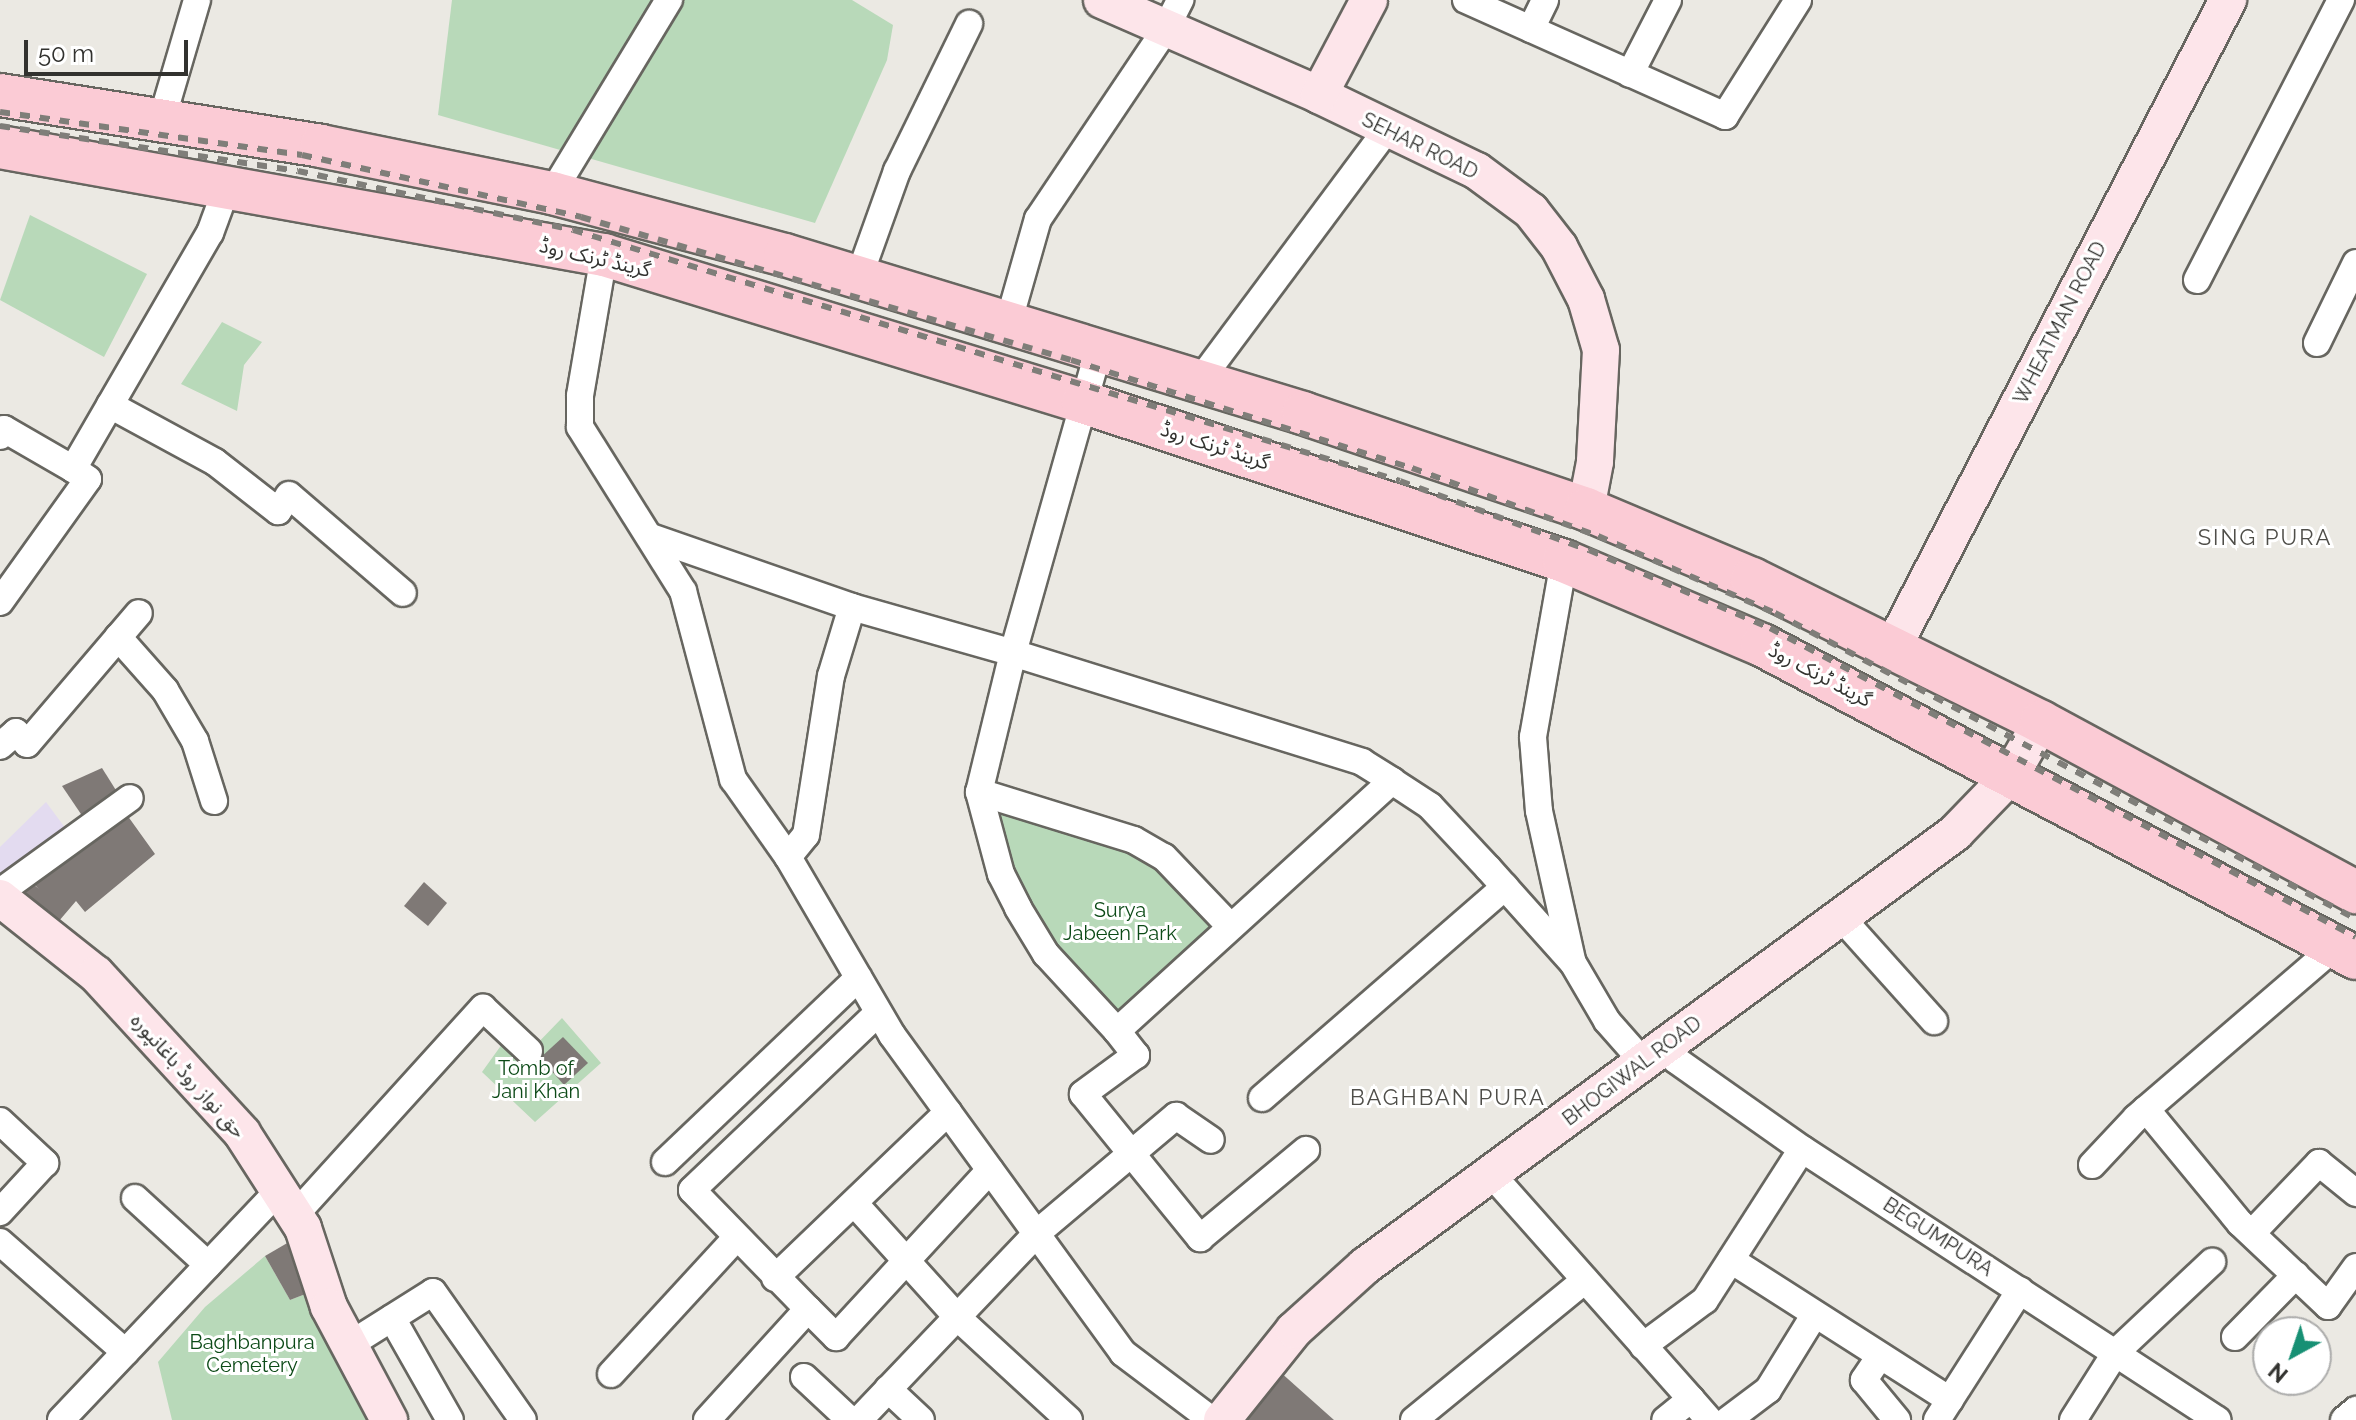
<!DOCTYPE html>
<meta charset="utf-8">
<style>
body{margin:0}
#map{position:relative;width:2356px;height:1420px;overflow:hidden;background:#ebe9e3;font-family:Raleway,"Noto Sans Arabic",sans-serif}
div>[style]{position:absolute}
.commercial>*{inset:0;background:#e3dbf0}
.green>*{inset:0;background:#b8d9b9}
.building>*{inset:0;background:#7f7976}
.roads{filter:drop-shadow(2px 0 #676660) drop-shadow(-2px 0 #676660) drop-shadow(0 2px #676660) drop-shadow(0 -2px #676660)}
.street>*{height:26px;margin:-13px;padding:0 13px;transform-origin:13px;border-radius:13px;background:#fff}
.secondary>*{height:36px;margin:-18px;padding:0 18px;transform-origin:18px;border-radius:18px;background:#fde5ea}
.primary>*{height:42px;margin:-21px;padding:0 21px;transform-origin:21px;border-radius:21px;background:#fbcbd5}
.rail>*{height:6px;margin-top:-3px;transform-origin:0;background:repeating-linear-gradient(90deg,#7f7e79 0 10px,transparent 0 20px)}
span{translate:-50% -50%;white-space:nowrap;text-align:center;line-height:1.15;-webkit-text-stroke:6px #fff;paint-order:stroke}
.street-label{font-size:20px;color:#32322f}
.park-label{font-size:20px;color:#0c4a17}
.neighbourhood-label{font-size:22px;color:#4f4e49;letter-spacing:2px}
.north{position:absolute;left:2252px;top:1316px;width:80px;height:80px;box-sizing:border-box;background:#fff;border:2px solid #adadac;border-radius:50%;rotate:220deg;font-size:22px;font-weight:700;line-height:32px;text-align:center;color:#32322f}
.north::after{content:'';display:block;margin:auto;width:28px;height:36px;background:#179074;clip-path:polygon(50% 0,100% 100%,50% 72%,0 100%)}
.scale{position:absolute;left:24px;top:40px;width:164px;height:36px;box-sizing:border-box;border:4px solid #32322f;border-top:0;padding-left:10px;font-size:24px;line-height:28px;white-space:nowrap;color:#32322f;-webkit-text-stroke:6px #fff;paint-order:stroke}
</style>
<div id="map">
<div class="commercial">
<i style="clip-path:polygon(46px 802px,69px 833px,0 883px,0 847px)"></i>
</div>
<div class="green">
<i style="clip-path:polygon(452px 0,852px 0,893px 25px,887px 60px,815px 223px,438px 115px)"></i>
<i style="clip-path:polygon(30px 215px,147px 274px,104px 357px,0 300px)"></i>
<i style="clip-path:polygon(222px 322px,262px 342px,244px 365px,237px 411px,181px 384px)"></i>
<i style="clip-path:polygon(979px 792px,1134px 840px,1229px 925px,1117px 1031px,1046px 954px)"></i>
<i style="clip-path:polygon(562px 1018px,601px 1063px,535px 1122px,482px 1072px,510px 1033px,530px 1051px)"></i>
<i style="clip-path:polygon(265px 1256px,290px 1300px,308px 1293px,375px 1420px,172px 1420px,158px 1362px,205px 1307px)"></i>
</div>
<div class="building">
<i style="clip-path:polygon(102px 768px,119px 795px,85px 820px,62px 786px)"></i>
<i style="clip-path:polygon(122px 808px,155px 854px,85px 912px,76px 901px,53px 928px,8px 890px,26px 878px,39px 889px,29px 879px)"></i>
<i style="clip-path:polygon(424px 882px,447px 903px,428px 926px,404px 906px)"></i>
<i style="clip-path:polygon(563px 1037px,588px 1063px,564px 1085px,540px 1058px)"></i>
<i style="clip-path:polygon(289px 1242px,308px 1293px,290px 1300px,265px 1256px)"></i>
<i style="clip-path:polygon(1279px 1371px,1334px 1420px,1238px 1420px)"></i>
</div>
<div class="roads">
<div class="street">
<i style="left:1466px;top:0;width:284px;rotate:24.1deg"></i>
<i style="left:1725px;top:116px;width:137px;rotate:-57.8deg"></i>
<i style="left:1531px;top:29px;width:32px;rotate:-64deg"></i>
<i style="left:1630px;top:74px;width:83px;rotate:-62.8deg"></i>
<i style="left:162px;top:119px;width:124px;rotate:-73.6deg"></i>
<i style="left:552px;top:193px;width:226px;rotate:-58.8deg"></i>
<i style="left:604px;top:255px;width:143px;rotate:99.7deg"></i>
<i style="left:580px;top:396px;width:31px;rotate:90deg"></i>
<i style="left:580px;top:427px;width:194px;rotate:57.9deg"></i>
<i style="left:683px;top:591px;width:195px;rotate:75.1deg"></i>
<i style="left:733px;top:779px;width:95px;rotate:54.8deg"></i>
<i style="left:788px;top:857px;width:206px;rotate:59.7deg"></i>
<i style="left:892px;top:1035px;width:393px;rotate:54deg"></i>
<i style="left:1123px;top:1353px;width:111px;rotate:37deg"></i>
<i style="left:859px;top:277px;width:113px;rotate:-70.3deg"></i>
<i style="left:897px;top:171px;width:164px;rotate:-63.9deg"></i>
<i style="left:2197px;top:280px;width:315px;rotate:-62.8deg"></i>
<i style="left:1008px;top:324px;width:109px;rotate:-74.1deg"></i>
<i style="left:1038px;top:219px;width:228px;rotate:-56.1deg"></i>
<i style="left:1165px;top:30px;width:34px;rotate:-63deg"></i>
<i style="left:2317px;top:343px;width:89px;rotate:-64deg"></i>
<i style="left:1099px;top:349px;width:316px;rotate:105.8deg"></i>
<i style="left:1013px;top:653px;width:366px;rotate:17.3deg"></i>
<i style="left:1362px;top:762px;width:36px;rotate:32deg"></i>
<i style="left:1392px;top:781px;width:45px;rotate:33.3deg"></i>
<i style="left:1430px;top:806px;width:85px;rotate:46.9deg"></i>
<i style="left:1488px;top:868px;width:127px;rotate:48.2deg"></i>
<i style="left:1573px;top:963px;width:67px;rotate:59.6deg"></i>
<i style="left:1607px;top:1021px;width:56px;rotate:48.6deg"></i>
<i style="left:1201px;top:379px;width:309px;rotate:-53.3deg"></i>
<i style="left:110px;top:405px;width:119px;rotate:28.5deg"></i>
<i style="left:215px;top:462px;width:80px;rotate:37.9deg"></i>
<i style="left:278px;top:511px;width:19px;rotate:-55deg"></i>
<i style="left:289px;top:495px;width:150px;rotate:40.7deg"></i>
<i style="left:0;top:436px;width:8px;rotate:-60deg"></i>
<i style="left:4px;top:429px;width:80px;rotate:30.1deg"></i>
<i style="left:651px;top:537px;width:213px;rotate:19.2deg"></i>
<i style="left:852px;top:607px;width:167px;rotate:15.9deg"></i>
<i style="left:1013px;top:653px;width:143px;rotate:103.7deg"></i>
<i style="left:979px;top:792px;width:162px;rotate:17.2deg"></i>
<i style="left:1134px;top:840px;width:34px;rotate:30deg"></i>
<i style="left:1164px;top:857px;width:94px;rotate:46.3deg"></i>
<i style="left:1564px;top:561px;width:179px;rotate:100deg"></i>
<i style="left:1533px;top:737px;width:74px;rotate:85.4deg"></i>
<i style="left:1539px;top:811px;width:153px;rotate:77.5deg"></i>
<i style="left:0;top:602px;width:151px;rotate:-54.4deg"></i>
<i style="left:88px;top:479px;width:18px;rotate:-146deg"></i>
<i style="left:73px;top:469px;width:273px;rotate:-59.9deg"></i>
<i style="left:210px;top:233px;width:52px;rotate:-69.8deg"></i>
<i style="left:118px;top:637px;width:71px;rotate:48.4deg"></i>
<i style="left:165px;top:690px;width:59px;rotate:59.5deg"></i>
<i style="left:195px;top:741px;width:63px;rotate:72.4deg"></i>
<i style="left:0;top:746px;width:21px;rotate:-41deg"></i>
<i style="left:16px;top:732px;width:16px;rotate:47deg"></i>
<i style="left:27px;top:744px;width:172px;rotate:-49.5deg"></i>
<i style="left:979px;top:792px;width:85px;rotate:75deg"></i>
<i style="left:1001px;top:874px;width:38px;rotate:63deg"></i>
<i style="left:1018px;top:908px;width:54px;rotate:58.7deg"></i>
<i style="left:1046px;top:954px;width:105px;rotate:47.3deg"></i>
<i style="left:1117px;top:1031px;width:372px;rotate:-42.3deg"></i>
<i style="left:788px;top:857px;width:28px;rotate:-51deg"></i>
<i style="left:806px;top:835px;width:161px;rotate:-81.1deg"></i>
<i style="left:831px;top:676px;width:72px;rotate:-73.1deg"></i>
<i style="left:0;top:892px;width:160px;rotate:-35.9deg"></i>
<i style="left:1838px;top:914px;width:144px;rotate:48.1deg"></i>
<i style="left:1117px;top:1031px;width:31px;rotate:52deg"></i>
<i style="left:1136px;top:1055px;width:66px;rotate:143.7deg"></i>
<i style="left:1083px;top:1094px;width:186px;rotate:50.9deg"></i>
<i style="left:1200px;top:1238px;width:138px;rotate:-39.7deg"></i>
<i style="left:1667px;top:1047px;width:16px;rotate:55deg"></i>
<i style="left:1676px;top:1060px;width:154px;rotate:35.2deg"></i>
<i style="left:1802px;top:1149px;width:496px;rotate:33.1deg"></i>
<i style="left:1262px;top:1098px;width:322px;rotate:-41deg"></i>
<i style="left:2146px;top:1109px;width:148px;rotate:50.5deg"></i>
<i style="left:2240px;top:1223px;width:121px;rotate:43.3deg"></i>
<i style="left:2328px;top:1306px;width:48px;rotate:-54.3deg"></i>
<i style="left:0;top:1121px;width:62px;rotate:43deg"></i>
<i style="left:45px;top:1163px;width:67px;rotate:132.6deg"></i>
<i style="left:665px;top:1162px;width:267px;rotate:-43.6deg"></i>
<i style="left:2092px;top:1165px;width:64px;rotate:-46.9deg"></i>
<i style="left:2136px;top:1118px;width:262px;rotate:-40.7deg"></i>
<i style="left:1493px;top:1176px;width:298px;rotate:48.4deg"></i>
<i style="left:1691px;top:1399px;width:33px;rotate:141deg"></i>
<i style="left:135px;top:1198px;width:99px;rotate:42.5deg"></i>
<i style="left:855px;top:1204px;width:152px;rotate:47.9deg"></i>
<i style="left:957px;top:1317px;width:152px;rotate:42.6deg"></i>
<i style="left:295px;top:1215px;width:280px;rotate:-47.8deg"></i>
<i style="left:483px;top:1008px;width:63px;rotate:43.1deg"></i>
<i style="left:2252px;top:1233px;width:97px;rotate:-46.3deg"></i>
<i style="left:2319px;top:1163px;width:48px;rotate:39deg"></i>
<i style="left:0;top:1242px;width:167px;rotate:41.3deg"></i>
<i style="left:1731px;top:1260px;width:260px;rotate:32.6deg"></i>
<i style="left:775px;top:1278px;width:240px;rotate:-43.8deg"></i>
<i style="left:808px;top:1309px;width:166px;rotate:-134.3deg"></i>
<i style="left:692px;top:1190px;width:257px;rotate:-43.6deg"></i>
<i style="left:392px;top:1318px;width:117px;rotate:60.4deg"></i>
<i style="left:2235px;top:1337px;width:87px;rotate:-45.5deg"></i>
<i style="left:349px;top:1345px;width:99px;rotate:-32.2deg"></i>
<i style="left:433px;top:1292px;width:156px;rotate:54.9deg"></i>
<i style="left:1643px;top:1346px;width:77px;rotate:-36.6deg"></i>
<i style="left:1705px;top:1300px;width:179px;rotate:-57.3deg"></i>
<i style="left:1880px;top:1356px;width:29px;rotate:124deg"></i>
<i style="left:1864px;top:1380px;width:52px;rotate:50.5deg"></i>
<i style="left:611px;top:1374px;width:186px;rotate:-47.4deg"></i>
<i style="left:804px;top:1377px;width:63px;rotate:43.1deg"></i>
<i style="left:888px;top:1389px;width:45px;rotate:43.2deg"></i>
<i style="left:1691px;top:1399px;width:28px;rotate:49deg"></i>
<i style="left:61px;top:1420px;width:317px;rotate:-46.5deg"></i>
<i style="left:707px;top:1420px;width:150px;rotate:-47.7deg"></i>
<i style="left:808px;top:1309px;width:40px;rotate:45deg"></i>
<i style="left:836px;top:1337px;width:227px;rotate:-47.3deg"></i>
<i style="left:859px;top:1420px;width:258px;rotate:-46.4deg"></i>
<i style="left:1037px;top:1233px;width:182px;rotate:-40.1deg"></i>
<i style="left:1176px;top:1116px;width:42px;rotate:34.4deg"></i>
<i style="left:1414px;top:1420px;width:221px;rotate:-39.3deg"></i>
<i style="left:1728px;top:1420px;width:50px;rotate:-36.9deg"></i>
<i style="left:1768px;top:1390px;width:89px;rotate:-58.3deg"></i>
<i style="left:1937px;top:1420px;width:154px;rotate:-57.4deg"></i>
<i style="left:2073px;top:1420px;width:80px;rotate:-57.7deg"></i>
<i style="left:2116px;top:1352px;width:132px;rotate:-43.2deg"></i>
<i style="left:2344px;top:1420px;width:16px;rotate:-40deg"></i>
</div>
<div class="secondary">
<i style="left:1102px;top:0;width:237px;rotate:23.6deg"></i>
<i style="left:1319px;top:95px;width:175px;rotate:25.7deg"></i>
<i style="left:1477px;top:171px;width:67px;rotate:36.5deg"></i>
<i style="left:1531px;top:211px;width:46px;rotate:52.1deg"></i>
<i style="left:1559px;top:247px;width:59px;rotate:62.6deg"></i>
<i style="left:1586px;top:299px;width:53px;rotate:73.6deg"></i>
<i style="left:1601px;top:350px;width:112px;rotate:93.1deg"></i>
<i style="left:1595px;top:462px;width:48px;rotate:100.8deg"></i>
<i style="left:1319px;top:95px;width:107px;rotate:-62.2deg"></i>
<i style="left:1893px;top:647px;width:729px;rotate:-62.63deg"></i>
<i style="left:0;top:898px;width:122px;rotate:38.4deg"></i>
<i style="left:96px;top:974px;width:216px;rotate:47.4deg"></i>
<i style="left:242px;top:1133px;width:113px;rotate:57.3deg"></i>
<i style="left:303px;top:1228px;width:83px;rotate:71.8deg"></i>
<i style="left:329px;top:1307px;width:128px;rotate:62deg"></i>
<i style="left:1222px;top:1420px;width:115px;rotate:-51.3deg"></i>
<i style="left:1294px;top:1330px;width:96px;rotate:-42deg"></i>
<i style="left:1365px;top:1266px;width:732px;rotate:-36.27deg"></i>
<i style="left:1955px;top:833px;width:81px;rotate:-46deg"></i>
<i style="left:2011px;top:775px;width:61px;rotate:-60.5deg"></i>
</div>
<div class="primary">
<i style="left:0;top:95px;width:325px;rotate:9deg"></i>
<i style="left:321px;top:146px;width:236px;rotate:11.5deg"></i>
<i style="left:552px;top:193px;width:241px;rotate:14.9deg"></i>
<i style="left:785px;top:255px;width:542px;rotate:16.96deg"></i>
<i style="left:1303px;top:413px;width:299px;rotate:18.7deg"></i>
<i style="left:1586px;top:509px;width:180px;rotate:22.9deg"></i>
<i style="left:1752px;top:579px;width:322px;rotate:26.3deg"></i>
<i style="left:2041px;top:722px;width:358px;rotate:28.4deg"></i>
<i style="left:0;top:147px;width:614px;rotate:10.14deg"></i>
<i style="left:604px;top:255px;width:501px;rotate:17.06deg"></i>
<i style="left:1083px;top:402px;width:507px;rotate:18.29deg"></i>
<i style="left:1564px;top:561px;width:215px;rotate:23deg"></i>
<i style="left:1762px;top:645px;width:671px;rotate:27.79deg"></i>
</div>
</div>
<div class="rail">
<i style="left:0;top:112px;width:305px;rotate:8.1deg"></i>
<i style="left:302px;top:155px;width:286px;rotate:12.5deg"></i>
<i style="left:581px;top:217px;width:510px;rotate:16.27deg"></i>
<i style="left:1071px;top:360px;width:358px;rotate:17.6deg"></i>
<i style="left:1412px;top:468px;width:198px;rotate:20.1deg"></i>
<i style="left:1598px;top:536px;width:193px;rotate:23.5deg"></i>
<i style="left:1775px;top:613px;width:657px;rotate:27.77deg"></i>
<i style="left:0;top:126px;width:301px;rotate:8.6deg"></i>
<i style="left:298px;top:171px;width:281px;rotate:12.1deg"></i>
<i style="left:573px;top:230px;width:864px;rotate:16.88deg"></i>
<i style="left:1400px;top:481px;width:201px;rotate:20.1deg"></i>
<i style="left:1589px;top:550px;width:197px;rotate:23.3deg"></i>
<i style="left:1770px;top:628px;width:662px;rotate:27.8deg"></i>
</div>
<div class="street-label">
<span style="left:1420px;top:146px;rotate:26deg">SEHAR ROAD</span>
<span style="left:595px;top:258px;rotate:13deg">گرینڈ ٹرنک روڈ</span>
<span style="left:2060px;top:323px;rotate:-63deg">WHEATMAN ROAD</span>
<span style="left:1215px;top:446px;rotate:18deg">گرینڈ ٹرنک روڈ</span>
<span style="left:1820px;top:675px;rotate:28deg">گرینڈ ٹرنک روڈ</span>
<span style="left:1632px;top:1071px;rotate:-37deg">BHOGIWAL ROAD</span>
<span style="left:188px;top:1076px;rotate:48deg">حق نواز روڈ باغانپورہ</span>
<span style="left:1938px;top:1237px;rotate:33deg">BEGUMPURA</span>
</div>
<div class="park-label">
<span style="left:1120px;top:922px">Surya<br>Jabeen Park</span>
<span style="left:536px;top:1080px">Tomb of<br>Jani Khan</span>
<span style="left:252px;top:1354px">Baghbanpura<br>Cemetery</span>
</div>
<div class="neighbourhood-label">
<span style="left:2265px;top:538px">SING PURA</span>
<span style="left:1448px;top:1098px">BAGHBAN PURA</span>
</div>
<div class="north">N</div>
<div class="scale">50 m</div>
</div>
